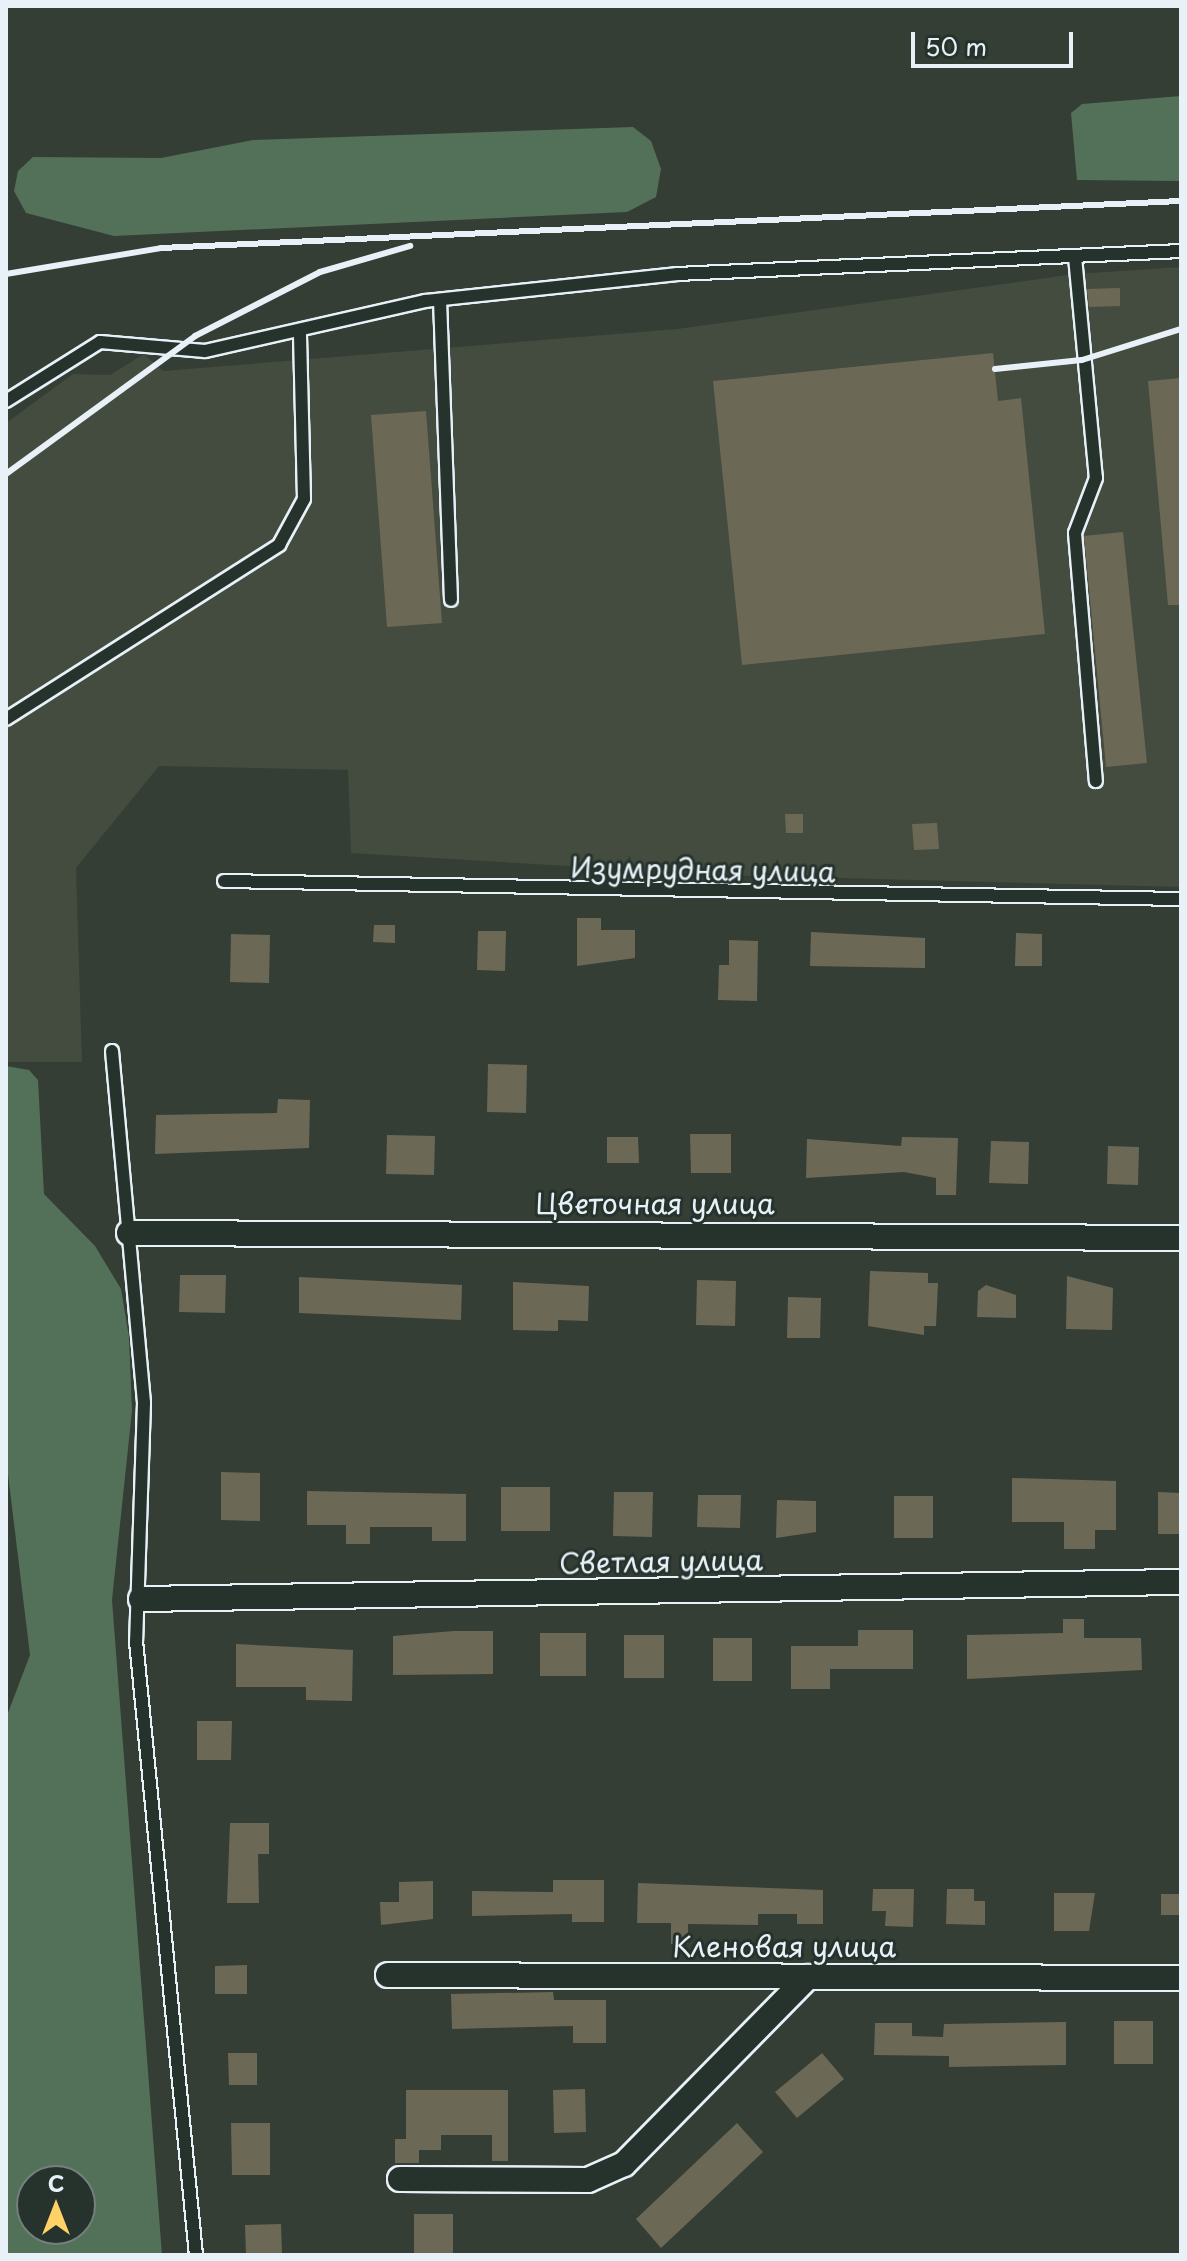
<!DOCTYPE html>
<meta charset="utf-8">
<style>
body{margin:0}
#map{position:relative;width:1187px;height:2261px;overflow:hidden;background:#343e35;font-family:"Playpen Sans",sans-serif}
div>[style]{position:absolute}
.built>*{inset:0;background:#444b3f}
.green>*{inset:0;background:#537159}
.building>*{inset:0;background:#6b6955}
.roads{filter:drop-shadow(2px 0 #e8f1f8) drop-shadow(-2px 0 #e8f1f8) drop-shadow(0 2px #e8f1f8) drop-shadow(0 -2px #e8f1f8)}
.service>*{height:12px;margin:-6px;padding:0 6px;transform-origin:6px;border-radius:6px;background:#26332d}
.minor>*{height:24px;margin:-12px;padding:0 12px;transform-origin:12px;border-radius:12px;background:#26332d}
.rail>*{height:6px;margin:-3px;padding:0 3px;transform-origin:3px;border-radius:3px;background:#e8f1f8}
span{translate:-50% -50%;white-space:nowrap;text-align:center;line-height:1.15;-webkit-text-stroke:6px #26332d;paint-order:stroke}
.street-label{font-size:28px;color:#e8f1f8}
.frame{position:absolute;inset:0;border:8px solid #e8f1f8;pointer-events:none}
.north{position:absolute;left:16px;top:2165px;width:80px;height:80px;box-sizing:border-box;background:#26332d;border:2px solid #747f7e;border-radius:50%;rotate:0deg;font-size:22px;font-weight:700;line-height:32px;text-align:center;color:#e8f1f8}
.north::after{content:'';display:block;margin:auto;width:28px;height:36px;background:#ffd166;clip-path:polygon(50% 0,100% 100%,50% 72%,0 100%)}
.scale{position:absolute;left:911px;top:32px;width:162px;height:36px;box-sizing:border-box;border:4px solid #e8f1f8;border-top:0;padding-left:10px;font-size:24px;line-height:28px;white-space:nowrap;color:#e8f1f8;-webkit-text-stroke:6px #26332d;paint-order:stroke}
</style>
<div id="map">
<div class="built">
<i style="clip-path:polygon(1181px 267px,1181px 887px,719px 875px,351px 853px,348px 770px,159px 766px,76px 868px,82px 1062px,6px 1062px,6px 423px,73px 374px,110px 375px,144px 354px,163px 371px,677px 329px,1075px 274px)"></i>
</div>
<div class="green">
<i style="clip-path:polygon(1181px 96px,1181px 181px,1077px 180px,1071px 113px,1082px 104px)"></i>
<i style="clip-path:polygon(633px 127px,651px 141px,661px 169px,656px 197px,627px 212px,114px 236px,26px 213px,14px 191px,18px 171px,33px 157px,161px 158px,253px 140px)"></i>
<i style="clip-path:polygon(evenodd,6px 1066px,29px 1070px,38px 1080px,44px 1194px,95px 1246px,121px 1289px,129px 1337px,132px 1411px,112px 1600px,162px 2255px,6px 2255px,6px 1718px,30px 1655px,6px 1458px,6px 1066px,32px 2181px,80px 2181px,80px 2229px,32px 2229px,32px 2181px)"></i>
</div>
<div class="building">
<i style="clip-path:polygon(1120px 288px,1120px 306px,1089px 307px,1087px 289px)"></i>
<i style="clip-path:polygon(993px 353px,998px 401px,1021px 398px,1045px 634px,742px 665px,713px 381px)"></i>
<i style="clip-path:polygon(1181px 378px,1181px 605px,1168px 605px,1148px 381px)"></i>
<i style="clip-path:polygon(426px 411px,442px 623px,387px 627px,371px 415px)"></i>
<i style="clip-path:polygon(1123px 532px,1147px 763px,1106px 767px,1084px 536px)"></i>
<i style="clip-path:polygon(785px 814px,803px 814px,803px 833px,786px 833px)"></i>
<i style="clip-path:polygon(937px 823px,939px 849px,914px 850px,912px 824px)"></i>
<i style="clip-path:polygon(577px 918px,601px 918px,601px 930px,635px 930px,635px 958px,577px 966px)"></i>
<i style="clip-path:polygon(374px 925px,395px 925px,395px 943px,373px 942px)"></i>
<i style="clip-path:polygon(478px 931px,506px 931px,505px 971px,477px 970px)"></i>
<i style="clip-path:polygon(811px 932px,925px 938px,925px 968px,810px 966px)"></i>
<i style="clip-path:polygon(1016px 933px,1042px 934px,1042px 966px,1015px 966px)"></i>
<i style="clip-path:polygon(231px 934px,270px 935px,269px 983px,230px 982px)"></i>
<i style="clip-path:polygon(729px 940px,758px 941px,757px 1001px,718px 1000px,719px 965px,729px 965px)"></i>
<i style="clip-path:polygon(488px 1064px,527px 1065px,526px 1113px,487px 1112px)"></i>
<i style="clip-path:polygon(278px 1099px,310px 1100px,309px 1148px,155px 1154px,156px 1115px,277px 1113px)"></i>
<i style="clip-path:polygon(690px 1134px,731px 1134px,731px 1173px,691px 1173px)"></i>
<i style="clip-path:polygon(387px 1135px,435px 1136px,434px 1175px,386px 1174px)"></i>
<i style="clip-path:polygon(607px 1137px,638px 1137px,639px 1163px,607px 1163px)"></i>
<i style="clip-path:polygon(902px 1137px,958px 1138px,956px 1195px,936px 1195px,936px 1178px,904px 1172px,806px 1178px,807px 1139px,901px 1146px)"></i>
<i style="clip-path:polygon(991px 1141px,1029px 1142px,1028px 1184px,989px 1183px)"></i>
<i style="clip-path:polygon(1108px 1146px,1139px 1147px,1138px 1185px,1107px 1184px)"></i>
<i style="clip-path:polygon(870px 1271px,928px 1273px,928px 1283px,938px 1283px,936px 1326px,924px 1326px,924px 1335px,868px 1326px)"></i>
<i style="clip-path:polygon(180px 1275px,226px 1275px,225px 1313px,179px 1312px)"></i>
<i style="clip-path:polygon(1067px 1276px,1113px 1288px,1112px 1330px,1066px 1329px)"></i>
<i style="clip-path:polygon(299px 1277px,462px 1285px,461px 1320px,299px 1313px)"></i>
<i style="clip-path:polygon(697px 1280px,736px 1281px,735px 1326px,696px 1325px)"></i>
<i style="clip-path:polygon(513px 1282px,589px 1286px,588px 1321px,558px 1320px,558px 1331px,513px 1330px)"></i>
<i style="clip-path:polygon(986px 1285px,1016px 1295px,1016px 1318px,977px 1317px,978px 1291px)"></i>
<i style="clip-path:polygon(788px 1297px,821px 1298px,820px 1338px,787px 1338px)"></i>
<i style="clip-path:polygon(221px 1472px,260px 1473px,260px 1521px,221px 1520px)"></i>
<i style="clip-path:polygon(1012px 1478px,1116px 1481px,1116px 1530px,1095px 1530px,1095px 1549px,1064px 1549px,1064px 1522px,1012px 1522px)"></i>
<i style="clip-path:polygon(501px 1487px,550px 1487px,550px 1531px,501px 1531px)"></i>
<i style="clip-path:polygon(307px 1491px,466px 1494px,466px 1541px,432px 1541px,432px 1527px,370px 1527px,370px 1544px,346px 1544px,346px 1525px,307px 1525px)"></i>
<i style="clip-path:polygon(614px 1492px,653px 1492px,652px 1537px,613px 1536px)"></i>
<i style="clip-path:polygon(1158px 1492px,1181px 1493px,1181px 1534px,1158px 1534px)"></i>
<i style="clip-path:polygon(698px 1495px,741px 1495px,740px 1528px,697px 1527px)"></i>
<i style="clip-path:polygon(894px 1496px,933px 1496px,933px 1538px,894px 1538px)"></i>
<i style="clip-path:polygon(777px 1500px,816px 1501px,816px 1532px,776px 1538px)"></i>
<i style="clip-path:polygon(1063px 1619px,1084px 1619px,1084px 1638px,1141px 1638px,1142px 1670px,967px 1679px,967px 1635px,1063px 1633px)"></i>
<i style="clip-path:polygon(858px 1630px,913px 1630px,913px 1669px,830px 1669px,830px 1689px,791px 1689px,791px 1646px,858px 1646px)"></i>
<i style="clip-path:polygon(454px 1631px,493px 1631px,493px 1674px,393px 1675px,393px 1636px)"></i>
<i style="clip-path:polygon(540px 1633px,586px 1633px,586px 1676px,540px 1676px)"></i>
<i style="clip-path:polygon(624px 1635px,664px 1635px,664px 1678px,624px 1678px)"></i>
<i style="clip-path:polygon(713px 1638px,752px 1638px,752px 1681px,713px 1681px)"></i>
<i style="clip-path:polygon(236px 1644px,353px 1650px,352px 1701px,306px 1700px,306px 1687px,236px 1687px)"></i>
<i style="clip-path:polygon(197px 1721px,232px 1721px,231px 1760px,197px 1760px)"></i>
<i style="clip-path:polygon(230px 1823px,269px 1823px,269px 1854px,258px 1854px,259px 1903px,227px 1903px)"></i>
<i style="clip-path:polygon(553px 1880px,604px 1880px,604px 1922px,572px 1922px,572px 1914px,472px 1916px,472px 1891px,553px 1892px)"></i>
<i style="clip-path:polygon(433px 1881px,433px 1919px,381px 1925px,380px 1902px,399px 1902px,399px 1882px)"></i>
<i style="clip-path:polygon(638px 1883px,823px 1890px,823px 1924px,797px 1924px,797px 1914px,758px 1914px,758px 1925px,688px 1924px,688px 1944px,671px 1944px,671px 1923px,637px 1923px)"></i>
<i style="clip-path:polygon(873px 1889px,914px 1889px,913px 1927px,885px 1926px,886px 1911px,872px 1911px)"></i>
<i style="clip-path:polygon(947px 1889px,974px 1889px,974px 1901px,985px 1901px,985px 1925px,946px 1924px)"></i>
<i style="clip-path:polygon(1054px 1893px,1095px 1893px,1089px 1931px,1054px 1931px)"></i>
<i style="clip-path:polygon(1161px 1894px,1181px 1894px,1181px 1915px,1161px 1915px)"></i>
<i style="clip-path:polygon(247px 1965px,247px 1994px,215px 1994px,215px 1966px)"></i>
<i style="clip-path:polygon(553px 1992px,554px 2000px,606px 2000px,606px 2043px,573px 2043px,573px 2026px,452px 2029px,451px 1994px)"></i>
<i style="clip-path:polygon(1114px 2021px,1153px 2021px,1153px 2064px,1114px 2064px)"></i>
<i style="clip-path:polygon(1066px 2022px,1066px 2065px,949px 2067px,949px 2056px,874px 2055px,875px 2023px,912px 2023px,912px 2036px,943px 2037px,944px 2024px)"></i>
<i style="clip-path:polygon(228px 2053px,257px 2053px,257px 2085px,229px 2085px)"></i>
<i style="clip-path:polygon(822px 2053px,844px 2079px,797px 2118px,775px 2092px)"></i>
<i style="clip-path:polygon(585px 2089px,586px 2132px,554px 2133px,553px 2090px)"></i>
<i style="clip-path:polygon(406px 2090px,508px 2090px,508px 2161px,492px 2161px,492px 2135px,441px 2135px,441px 2150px,419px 2150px,419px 2163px,395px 2163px,395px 2139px,406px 2139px)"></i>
<i style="clip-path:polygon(231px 2123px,270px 2123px,270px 2175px,232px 2175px)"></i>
<i style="clip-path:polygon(737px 2123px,763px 2152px,661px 2248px,636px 2219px)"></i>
<i style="clip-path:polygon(414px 2214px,453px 2214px,453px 2255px,414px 2255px)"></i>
<i style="clip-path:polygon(281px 2224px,282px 2255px,246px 2255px,245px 2225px)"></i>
</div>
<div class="roads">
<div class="service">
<i style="left:1075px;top:257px;width:222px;rotate:84.6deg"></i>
<i style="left:1096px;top:478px;width:59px;rotate:110.9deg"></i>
<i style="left:1075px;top:533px;width:249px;rotate:85.2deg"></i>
<i style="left:440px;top:300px;width:300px;rotate:87.9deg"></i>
<i style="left:6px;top:401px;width:111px;rotate:-32.1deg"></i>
<i style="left:100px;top:342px;width:105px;rotate:4.9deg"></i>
<i style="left:205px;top:351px;width:226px;rotate:-12.8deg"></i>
<i style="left:425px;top:301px;width:253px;rotate:-6.1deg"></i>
<i style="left:677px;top:274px;width:505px;rotate:-2.61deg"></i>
<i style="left:6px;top:719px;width:324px;rotate:-32.5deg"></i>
<i style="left:279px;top:545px;width:52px;rotate:-61.5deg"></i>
<i style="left:304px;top:499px;width:167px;rotate:-91.4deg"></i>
<i style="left:224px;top:881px;width:957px;rotate:1.08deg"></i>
<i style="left:112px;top:1051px;width:353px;rotate:84.8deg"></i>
<i style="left:144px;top:1403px;width:238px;rotate:91.9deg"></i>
<i style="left:136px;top:1641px;width:617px;rotate:84.42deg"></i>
</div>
<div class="minor">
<i style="left:129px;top:1233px;width:1052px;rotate:0.27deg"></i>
<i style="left:141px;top:1599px;width:1040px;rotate:-0.94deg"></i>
<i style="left:388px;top:1975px;width:793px;rotate:0.22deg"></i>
<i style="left:400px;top:2179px;width:188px;rotate:0.3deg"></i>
<i style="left:588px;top:2180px;width:39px;rotate:-24deg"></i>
<i style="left:624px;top:2164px;width:262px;rotate:-45.5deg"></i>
</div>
</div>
<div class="rail">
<i style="left:6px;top:274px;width:157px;rotate:-9.5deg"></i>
<i style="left:161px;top:248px;width:1021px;rotate:-2.64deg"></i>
<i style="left:995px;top:369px;width:87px;rotate:-5.9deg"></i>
<i style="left:1082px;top:360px;width:104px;rotate:-17.4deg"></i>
<i style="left:6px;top:474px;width:234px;rotate:-36.1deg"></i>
<i style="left:195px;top:336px;width:140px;rotate:-27.1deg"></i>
<i style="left:320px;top:272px;width:94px;rotate:-16.1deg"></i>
</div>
<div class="street-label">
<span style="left:703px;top:869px;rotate:1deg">Изумрудная улица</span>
<span style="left:655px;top:1203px">Цветочная улица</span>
<span style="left:661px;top:1561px;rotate:-1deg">Светлая улица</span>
<span style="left:784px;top:1946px">Кленовая улица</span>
</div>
<div class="frame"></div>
<div class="north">С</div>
<div class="scale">50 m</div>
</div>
